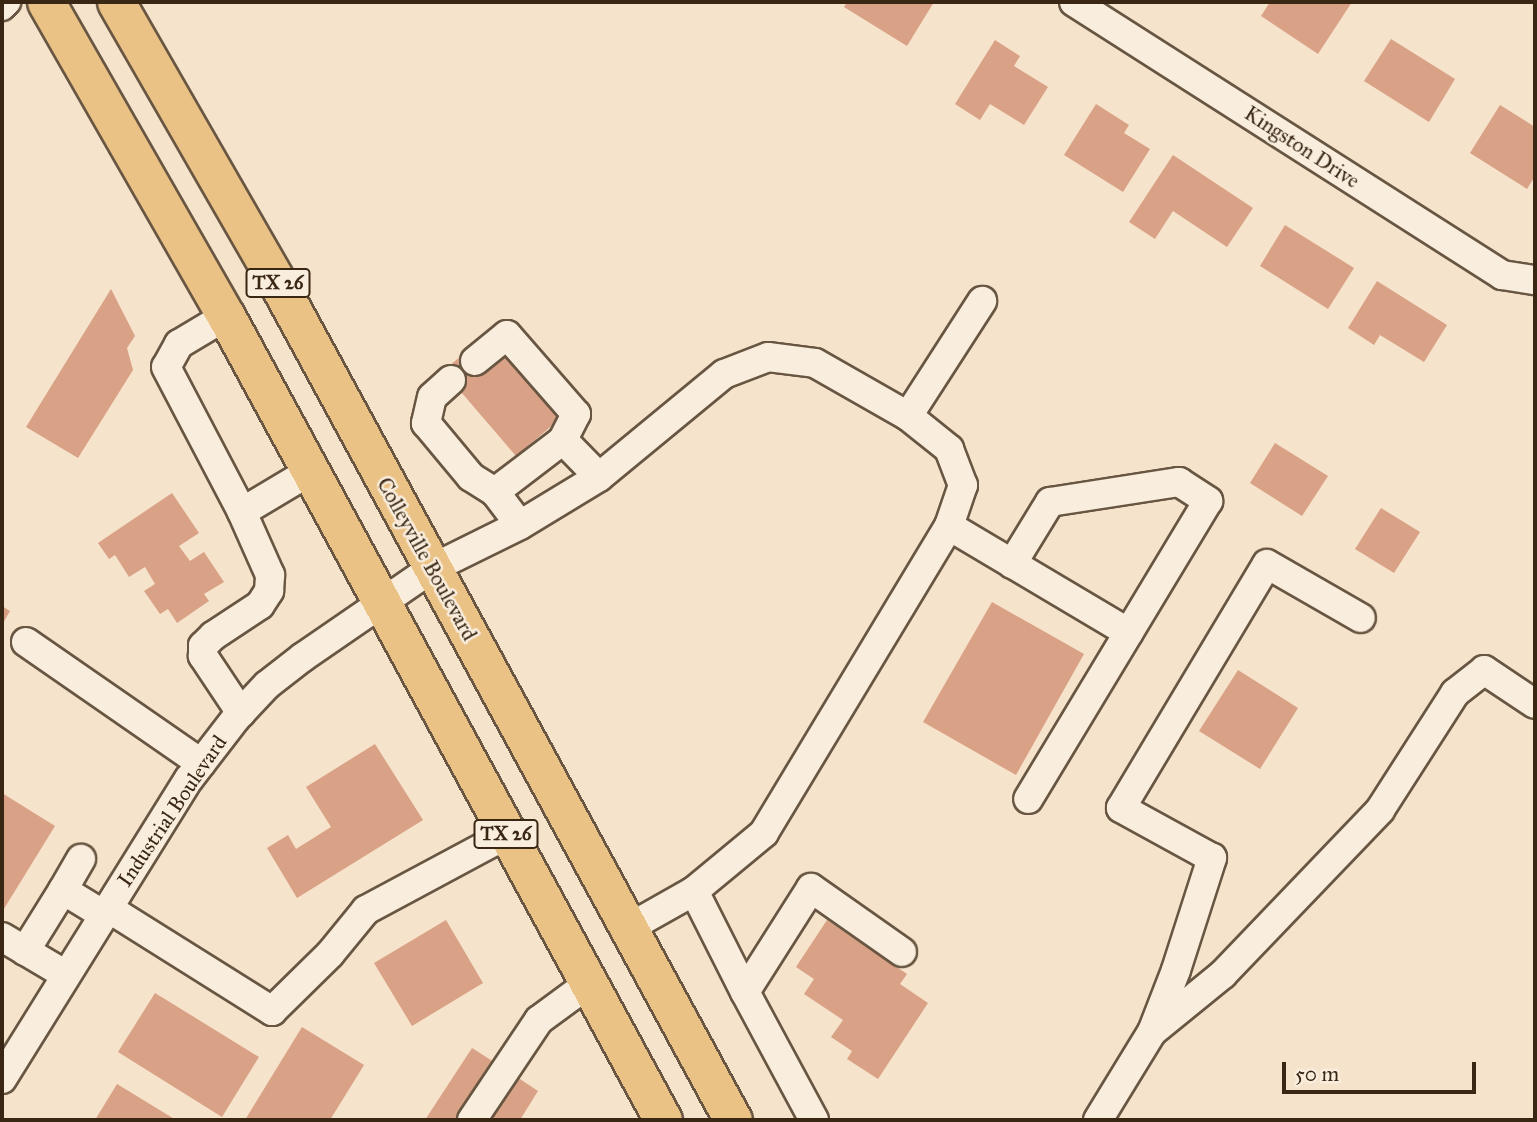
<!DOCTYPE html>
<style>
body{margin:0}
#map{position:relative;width:1537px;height:1122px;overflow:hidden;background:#f6e3cb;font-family:"IM FELL Great Primer",serif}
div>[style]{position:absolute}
.building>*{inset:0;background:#d9a185}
.roads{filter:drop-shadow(2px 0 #685642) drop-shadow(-2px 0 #685642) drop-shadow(0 2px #685642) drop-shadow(0 -2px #685642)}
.minor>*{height:28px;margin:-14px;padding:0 14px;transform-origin:14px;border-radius:14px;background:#f9eddd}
.major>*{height:37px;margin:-18.5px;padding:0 18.5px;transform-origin:18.5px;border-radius:18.5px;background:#ebc286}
span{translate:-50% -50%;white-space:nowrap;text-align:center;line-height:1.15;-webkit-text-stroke:5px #f9eddd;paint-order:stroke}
.shield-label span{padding:2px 5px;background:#f9eddd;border:2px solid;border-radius:5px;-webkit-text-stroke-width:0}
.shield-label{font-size:19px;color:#392714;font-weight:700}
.street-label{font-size:21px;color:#392714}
.frame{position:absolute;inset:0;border:4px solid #392714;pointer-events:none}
.scale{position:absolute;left:1282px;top:1062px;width:194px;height:32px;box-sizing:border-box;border:4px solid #392714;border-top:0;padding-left:9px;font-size:21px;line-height:24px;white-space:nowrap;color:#392714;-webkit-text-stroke:5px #f9eddd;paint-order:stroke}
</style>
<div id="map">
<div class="building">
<i style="clip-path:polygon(847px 2px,934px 2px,907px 46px,844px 7px)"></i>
<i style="clip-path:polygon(1270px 2px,1352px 2px,1318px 54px,1261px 16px)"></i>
<i style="clip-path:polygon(1391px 39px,1455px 79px,1429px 122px,1364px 81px)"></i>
<i style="clip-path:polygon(995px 40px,1020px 56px,1014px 66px,1048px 87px,1024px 125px,990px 104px,980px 120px,955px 104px)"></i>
<i style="clip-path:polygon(1096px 104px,1129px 125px,1124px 133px,1150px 149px,1123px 192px,1064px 155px)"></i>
<i style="clip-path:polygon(1500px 105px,1535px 127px,1535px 176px,1527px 189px,1470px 153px)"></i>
<i style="clip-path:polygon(1173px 155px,1253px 208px,1227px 247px,1173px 211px,1155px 239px,1129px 222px)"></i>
<i style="clip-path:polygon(1285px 225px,1354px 268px,1328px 309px,1260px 266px)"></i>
<i style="clip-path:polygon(1377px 281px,1447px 325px,1424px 362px,1380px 335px,1374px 345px,1348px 328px)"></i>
<i style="clip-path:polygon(111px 289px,135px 336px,127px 348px,133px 370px,78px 458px,26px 427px)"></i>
<i style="clip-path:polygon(467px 351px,503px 351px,561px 418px,516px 456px,443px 371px)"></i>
<i style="clip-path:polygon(1275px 443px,1328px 476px,1302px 516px,1250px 483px)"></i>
<i style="clip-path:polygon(172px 493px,199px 533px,179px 546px,190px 561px,204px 552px,224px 582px,204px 594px,209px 601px,177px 623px,168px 609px,160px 614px,144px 591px,155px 584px,145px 567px,129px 577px,115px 555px,109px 559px,98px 543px)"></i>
<i style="clip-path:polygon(1381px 508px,1420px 532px,1394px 573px,1355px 549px)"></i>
<i style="clip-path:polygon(992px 602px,1084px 654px,1016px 775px,923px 722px)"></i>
<i style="clip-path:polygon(2px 606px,10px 611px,2px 625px)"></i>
<i style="clip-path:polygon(1238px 670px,1298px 708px,1260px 769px,1199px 731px)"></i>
<i style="clip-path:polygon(375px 744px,423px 820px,297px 898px,267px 848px,288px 835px,296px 849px,331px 827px,306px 787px)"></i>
<i style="clip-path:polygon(2px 793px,55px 826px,2px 912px)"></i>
<i style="clip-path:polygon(446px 920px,483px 983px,412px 1026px,374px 963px)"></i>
<i style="clip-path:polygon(827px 920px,907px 974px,900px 984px,928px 1003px,878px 1079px,847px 1059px,852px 1051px,831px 1037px,843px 1020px,804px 994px,814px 979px,796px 967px)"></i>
<i style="clip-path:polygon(155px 993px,259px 1057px,222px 1117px,118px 1052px)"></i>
<i style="clip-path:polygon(302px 1027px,364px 1065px,330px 1120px,245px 1120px)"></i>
<i style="clip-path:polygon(472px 1048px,494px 1062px,456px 1120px,425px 1120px)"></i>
<i style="clip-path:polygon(517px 1077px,538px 1091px,520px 1120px,490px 1120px)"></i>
<i style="clip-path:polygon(117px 1084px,176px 1120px,95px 1120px)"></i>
</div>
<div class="roads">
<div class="minor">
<i style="left:1074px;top:2px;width:508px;rotate:32.53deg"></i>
<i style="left:1502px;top:275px;width:33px;rotate:9deg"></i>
<i style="left:2px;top:6px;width:6px;rotate:-45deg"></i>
<i style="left:226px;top:316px;width:55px;rotate:149.2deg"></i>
<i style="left:179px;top:344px;width:26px;rotate:119deg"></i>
<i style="left:166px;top:367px;width:164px;rotate:62.3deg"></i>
<i style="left:242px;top:512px;width:78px;rotate:-30.8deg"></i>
<i style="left:475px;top:361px;width:41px;rotate:-39.1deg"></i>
<i style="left:507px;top:335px;width:105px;rotate:48.9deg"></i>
<i style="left:576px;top:414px;width:29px;rotate:117deg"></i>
<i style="left:451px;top:380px;width:25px;rotate:138deg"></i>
<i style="left:432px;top:397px;width:27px;rotate:103deg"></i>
<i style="left:426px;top:423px;width:70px;rotate:50.2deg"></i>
<i style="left:471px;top:477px;width:28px;rotate:32deg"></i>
<i style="left:908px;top:416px;width:137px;rotate:-57.2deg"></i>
<i style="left:599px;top:477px;width:162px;rotate:-39.5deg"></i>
<i style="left:724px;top:374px;width:47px;rotate:-21.1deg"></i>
<i style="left:768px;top:357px;width:47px;rotate:7.3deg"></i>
<i style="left:815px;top:363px;width:107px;rotate:29.7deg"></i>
<i style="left:908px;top:416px;width:53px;rotate:38.8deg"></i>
<i style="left:949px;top:449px;width:39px;rotate:69deg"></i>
<i style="left:963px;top:485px;width:43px;rotate:108.9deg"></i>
<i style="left:949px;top:526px;width:358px;rotate:121.1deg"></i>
<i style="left:764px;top:833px;width:91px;rotate:140.4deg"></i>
<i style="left:694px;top:891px;width:73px;rotate:150.6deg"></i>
<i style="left:949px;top:526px;width:209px;rotate:30.7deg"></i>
<i style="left:1012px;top:564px;width:73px;rotate:-58.5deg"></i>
<i style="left:1050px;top:502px;width:131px;rotate:-8.8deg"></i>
<i style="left:1179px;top:482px;width:35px;rotate:33deg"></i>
<i style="left:1208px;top:501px;width:348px;rotate:121.1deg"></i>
<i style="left:26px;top:642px;width:213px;rotate:34.7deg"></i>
<i style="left:241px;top:713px;width:69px;rotate:-123.7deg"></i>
<i style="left:203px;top:656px;width:10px;rotate:-90deg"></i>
<i style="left:203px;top:646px;width:14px;rotate:-45deg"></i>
<i style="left:213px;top:636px;width:56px;rotate:-33.4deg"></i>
<i style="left:260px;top:605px;width:17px;rotate:-57deg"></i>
<i style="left:269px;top:591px;width:16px;rotate:-86deg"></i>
<i style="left:270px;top:575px;width:69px;rotate:-114deg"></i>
<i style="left:63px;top:890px;width:36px;rotate:-60deg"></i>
<i style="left:694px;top:891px;width:113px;rotate:63.2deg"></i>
<i style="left:108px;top:908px;width:194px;rotate:32.1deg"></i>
<i style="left:272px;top:1011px;width:81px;rotate:-44.5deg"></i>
<i style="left:330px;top:954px;width:57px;rotate:-50.7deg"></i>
<i style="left:366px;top:910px;width:159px;rotate:-28.2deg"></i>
<i style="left:2px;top:937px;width:74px;rotate:30.7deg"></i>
<i style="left:25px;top:951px;width:72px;rotate:-58.1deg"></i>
<i style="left:63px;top:890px;width:48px;rotate:31.4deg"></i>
<i style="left:1152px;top:1032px;width:66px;rotate:-68.8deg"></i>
<i style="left:1176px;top:970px;width:118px;rotate:-72.2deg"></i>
<i style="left:1212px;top:858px;width:104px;rotate:-151.2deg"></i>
<i style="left:1121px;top:808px;width:284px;rotate:-59.1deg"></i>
<i style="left:1267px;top:564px;width:108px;rotate:29.9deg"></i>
<i style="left:2px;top:1079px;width:354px;rotate:-58.1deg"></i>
<i style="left:189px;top:779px;width:77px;rotate:-52.4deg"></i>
<i style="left:236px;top:718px;width:45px;rotate:-46.8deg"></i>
<i style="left:267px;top:685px;width:46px;rotate:-37.9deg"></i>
<i style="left:303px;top:657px;width:155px;rotate:-34.5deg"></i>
<i style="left:431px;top:569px;width:99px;rotate:-26.3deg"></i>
<i style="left:520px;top:525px;width:92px;rotate:-31.3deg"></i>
<i style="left:599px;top:477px;width:52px;rotate:-134.2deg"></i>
<i style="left:563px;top:440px;width:86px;rotate:142.6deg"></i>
<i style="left:495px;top:492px;width:41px;rotate:52.9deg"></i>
<i style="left:472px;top:1120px;width:120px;rotate:-56.2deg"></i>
<i style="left:539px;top:1020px;width:61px;rotate:-36.3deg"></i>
<i style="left:814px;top:1120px;width:145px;rotate:-118.3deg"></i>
<i style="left:745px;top:992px;width:123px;rotate:-57.6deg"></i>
<i style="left:811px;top:888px;width:111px;rotate:35.1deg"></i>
<i style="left:1098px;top:1120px;width:103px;rotate:-58.5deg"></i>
<i style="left:1152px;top:1032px;width:92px;rotate:-39.2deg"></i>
<i style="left:1223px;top:974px;width:227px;rotate:-46.2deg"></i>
<i style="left:1380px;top:810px;width:139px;rotate:-57.3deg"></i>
<i style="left:1455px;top:693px;width:37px;rotate:-38deg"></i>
<i style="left:1484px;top:670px;width:61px;rotate:33.7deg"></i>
</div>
<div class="major">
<i style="left:46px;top:2px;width:362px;rotate:60.2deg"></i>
<i style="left:226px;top:316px;width:915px;rotate:61.47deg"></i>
<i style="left:116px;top:2px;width:331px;rotate:60.1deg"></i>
<i style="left:281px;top:289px;width:946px;rotate:61.46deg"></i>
</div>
</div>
<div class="shield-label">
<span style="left:278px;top:283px">TX 26</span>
<span style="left:506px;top:834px">TX 26</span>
</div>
<div class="street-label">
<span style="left:1302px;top:147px;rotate:33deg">Kingston Drive</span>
<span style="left:427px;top:559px;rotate:61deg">Colleyville Boulevard</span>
<span style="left:172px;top:811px;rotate:-56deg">Industrial Boulevard</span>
</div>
<div class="frame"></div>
<div class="scale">50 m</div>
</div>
